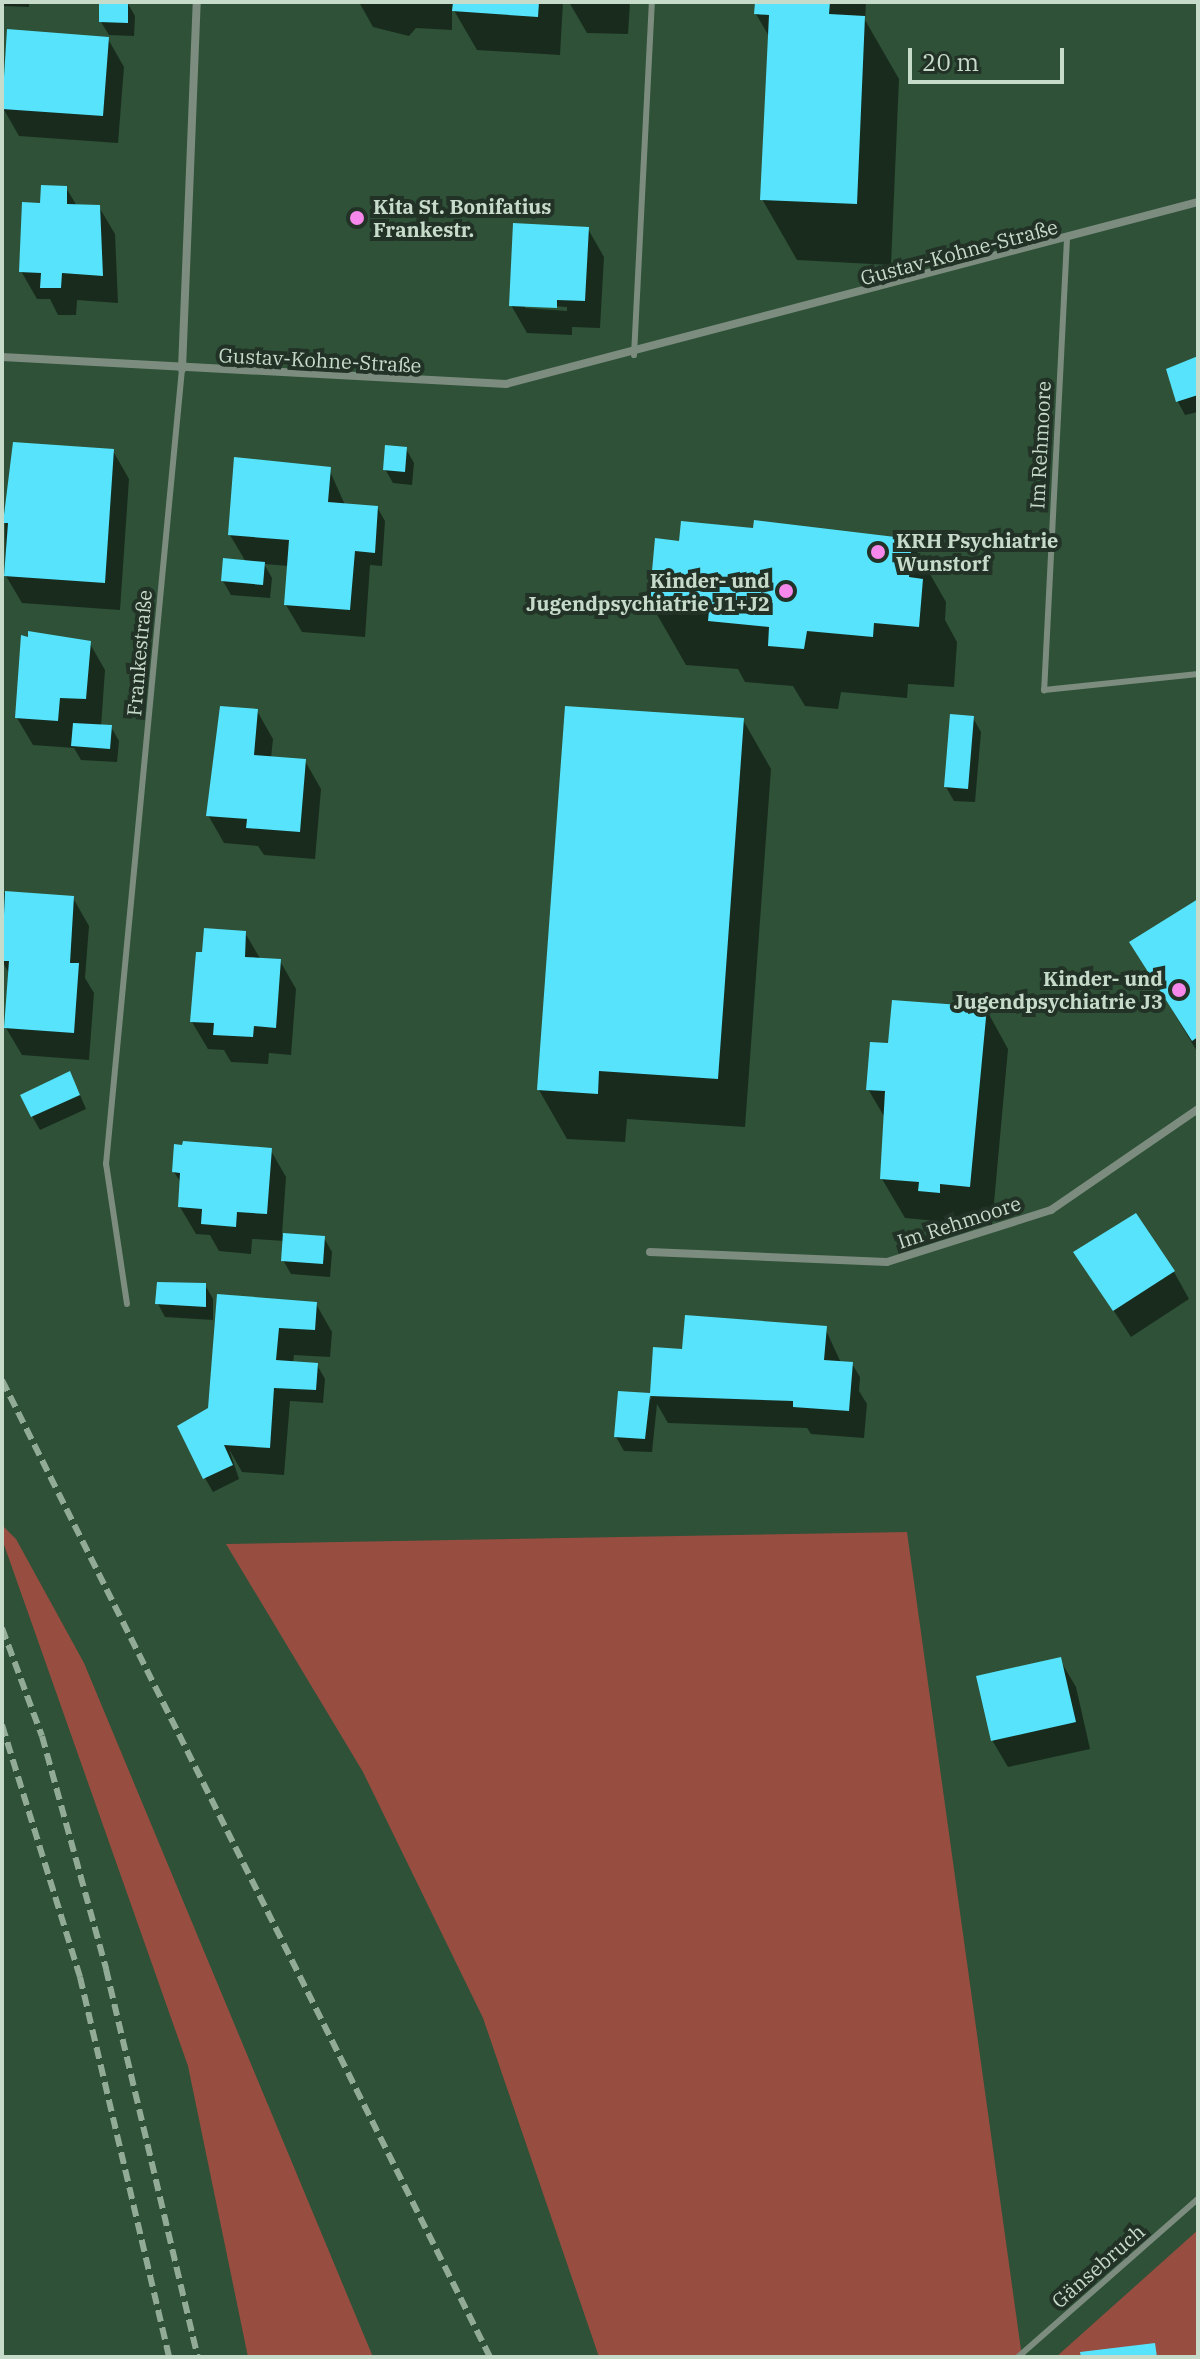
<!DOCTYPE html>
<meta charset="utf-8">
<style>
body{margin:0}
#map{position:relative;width:1200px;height:2359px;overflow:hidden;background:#2e5137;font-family:"IBM Plex Serif",serif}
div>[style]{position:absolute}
.green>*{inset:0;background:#974d40}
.shadow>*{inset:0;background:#0007}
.building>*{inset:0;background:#56e3fb}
.lane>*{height:6px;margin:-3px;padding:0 3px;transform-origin:3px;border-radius:3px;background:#7c8c7f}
.street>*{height:8px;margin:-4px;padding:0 4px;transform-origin:4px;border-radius:4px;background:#7c8c7f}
.rail>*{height:6px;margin-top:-3px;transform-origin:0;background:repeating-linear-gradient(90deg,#91ab97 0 12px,transparent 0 18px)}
.dots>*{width:22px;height:22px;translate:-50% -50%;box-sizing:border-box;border:4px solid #223226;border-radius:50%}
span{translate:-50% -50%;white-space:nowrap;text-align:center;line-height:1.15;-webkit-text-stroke:8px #223226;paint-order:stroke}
.poi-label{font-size:20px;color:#c7dbcb;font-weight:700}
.left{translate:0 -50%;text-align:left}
.right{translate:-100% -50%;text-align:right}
.street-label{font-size:20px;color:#c7dbcb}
.frame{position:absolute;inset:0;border:4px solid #c7dbcb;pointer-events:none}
.scale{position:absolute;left:908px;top:48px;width:156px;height:36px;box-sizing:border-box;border:4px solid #c7dbcb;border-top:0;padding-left:10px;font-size:24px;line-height:28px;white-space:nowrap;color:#c7dbcb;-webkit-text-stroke:6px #223226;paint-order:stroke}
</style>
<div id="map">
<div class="green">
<i style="clip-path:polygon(2px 1525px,16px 1539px,84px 1663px,373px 2357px,248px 2357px,188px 2066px,2px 1539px)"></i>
<i style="clip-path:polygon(907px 1532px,1022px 2357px,599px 2357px,483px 2018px,363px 1772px,226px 1544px)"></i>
<i style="clip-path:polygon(1198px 2230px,1198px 2357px,1056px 2357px)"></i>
</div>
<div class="shadow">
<i style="clip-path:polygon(2px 2px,29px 2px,29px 7px,2px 6px)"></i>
<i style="clip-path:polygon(101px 2px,127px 2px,135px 16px,134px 36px,109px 35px,101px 22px)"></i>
<i style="clip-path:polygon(359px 2px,563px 2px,560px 55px,477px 50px,452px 7px,452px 30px,416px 28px,409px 36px,373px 27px)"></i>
<i style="clip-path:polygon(569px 2px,630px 2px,628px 34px,587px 33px)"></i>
<i style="clip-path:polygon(757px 2px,866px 2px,865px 20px,899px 79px,891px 265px,797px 260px,762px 199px,770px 38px,756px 14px)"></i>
<i style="clip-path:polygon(108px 39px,124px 67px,118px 143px,19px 136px,3px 108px)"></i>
<i style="clip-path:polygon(66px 188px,77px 206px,99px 207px,115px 234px,118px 303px,77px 300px,76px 315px,58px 315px,50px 299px,37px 299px,21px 271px)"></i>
<i style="clip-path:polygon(evenodd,588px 229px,604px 257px,600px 328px,572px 327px,572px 335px,527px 333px,511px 305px,588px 229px,525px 304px,567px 307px,567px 311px,525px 308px,525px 304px)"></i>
<i style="clip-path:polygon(1198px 360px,1198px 412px,1185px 415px,1178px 402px)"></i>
<i style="clip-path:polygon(406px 449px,414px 463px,412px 485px,393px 483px,385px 469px)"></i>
<i style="clip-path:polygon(113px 451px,129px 479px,120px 610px,22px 603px,6px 576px,5px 523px)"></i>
<i style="clip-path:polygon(329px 469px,345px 505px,377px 507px,385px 521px,382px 566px,370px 565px,365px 637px,302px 632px,286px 605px,289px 566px,264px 564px,272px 578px,270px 598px,231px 595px,223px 581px,246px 562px,230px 535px)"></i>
<i style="clip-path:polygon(911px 541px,946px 602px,945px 620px,957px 642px,954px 687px,908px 684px,907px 698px,841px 692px,838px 709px,805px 706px,793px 686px,745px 682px,738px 669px,686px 665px,651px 604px,681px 543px)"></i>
<i style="clip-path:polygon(89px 642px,105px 670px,101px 727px,111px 727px,119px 741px,117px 762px,81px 760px,74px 748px,33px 745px,17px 718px)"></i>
<i style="clip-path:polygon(257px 711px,273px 739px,271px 758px,305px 761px,321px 789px,315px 859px,264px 855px,258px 846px,224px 843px,208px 815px)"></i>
<i style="clip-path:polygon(973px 718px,981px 732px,975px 802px,954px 801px,946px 787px)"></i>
<i style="clip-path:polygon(743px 720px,771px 769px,745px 1127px,627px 1119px,625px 1142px,567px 1139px,539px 1090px)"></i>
<i style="clip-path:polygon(2px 874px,4px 893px,73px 898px,89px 926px,85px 978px,94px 993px,89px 1060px,22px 1055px,6px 1028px,10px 975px,2px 961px)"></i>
<i style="clip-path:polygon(1198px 901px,1198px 1053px,1132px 943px)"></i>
<i style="clip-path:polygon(245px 933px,261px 960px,280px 961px,296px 989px,291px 1055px,269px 1053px,268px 1064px,231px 1062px,224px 1050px,208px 1049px,192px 1022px,204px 954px)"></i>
<i style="clip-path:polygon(986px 1009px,1008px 1049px,992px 1225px,962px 1223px,961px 1231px,943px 1230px,938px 1221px,905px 1218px,882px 1179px,885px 1118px,868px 1089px,890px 1045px)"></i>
<i style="clip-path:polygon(77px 1088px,86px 1109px,40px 1130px,32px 1116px)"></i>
<i style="clip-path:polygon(270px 1149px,286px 1177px,282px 1235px,324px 1238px,332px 1252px,330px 1277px,291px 1274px,283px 1260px,285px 1241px,252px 1239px,251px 1254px,219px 1251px,210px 1235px,196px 1234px,180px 1207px,181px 1183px,174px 1172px)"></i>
<i style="clip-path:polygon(1076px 1253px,1174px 1272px,1189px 1299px,1131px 1337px)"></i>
<i style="clip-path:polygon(205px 1285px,213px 1299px,213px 1320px,165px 1317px,158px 1304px)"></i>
<i style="clip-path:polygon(219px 1296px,316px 1304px,332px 1332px,330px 1357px,294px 1355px,293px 1363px,317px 1365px,325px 1379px,323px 1403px,290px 1401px,284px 1475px,242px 1472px,229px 1449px,239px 1479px,213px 1492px,205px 1478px)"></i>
<i style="clip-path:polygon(825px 1328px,841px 1363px,852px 1364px,860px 1377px,859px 1391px,867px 1404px,864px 1438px,811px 1434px,807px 1428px,668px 1423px,657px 1404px,652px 1452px,624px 1451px,616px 1437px,648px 1395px,651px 1400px,655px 1349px,681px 1351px)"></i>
<i style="clip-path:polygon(1060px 1660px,1076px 1687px,1090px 1749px,1008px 1767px,992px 1740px)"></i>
</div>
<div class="building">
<i style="clip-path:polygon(99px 2px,128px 2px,128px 23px,99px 22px)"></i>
<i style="clip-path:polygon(453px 2px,539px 2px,538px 17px,452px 11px)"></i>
<i style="clip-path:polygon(755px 2px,830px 2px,829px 14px,865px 16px,857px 204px,760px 200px,769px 15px,754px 14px)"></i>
<i style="clip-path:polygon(7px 29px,109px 37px,103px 116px,2px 109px)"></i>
<i style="clip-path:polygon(41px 185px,67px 186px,67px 204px,100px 205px,103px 276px,62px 273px,61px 288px,40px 288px,41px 273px,19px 272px,22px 202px,40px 203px)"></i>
<i style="clip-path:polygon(513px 223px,589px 227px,585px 301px,557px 300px,557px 308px,509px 306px)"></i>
<i style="clip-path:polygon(1198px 356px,1198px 395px,1176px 402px,1166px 369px)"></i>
<i style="clip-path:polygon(13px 442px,114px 449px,105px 583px,4px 576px,8px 523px,3px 523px)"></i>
<i style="clip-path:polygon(385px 445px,407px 447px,405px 472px,383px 470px)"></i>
<i style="clip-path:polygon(234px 457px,331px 467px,328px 502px,378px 506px,375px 553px,355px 551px,350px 610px,284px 605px,289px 540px,228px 535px)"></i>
<i style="clip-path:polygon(754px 520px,912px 539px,909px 577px,923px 579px,919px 627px,874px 623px,873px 637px,807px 631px,804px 649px,768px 646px,769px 627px,708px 621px,709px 610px,649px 604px,655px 538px,679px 541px,681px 521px,753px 528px)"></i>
<i style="clip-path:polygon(223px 558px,265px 562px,263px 585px,221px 581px)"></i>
<i style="clip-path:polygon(28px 631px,91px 641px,86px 699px,60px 698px,58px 721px,15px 718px,21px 635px,28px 637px)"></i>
<i style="clip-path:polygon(220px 706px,258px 709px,254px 755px,306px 759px,300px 832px,246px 828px,247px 819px,206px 816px)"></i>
<i style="clip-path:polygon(565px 706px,744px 718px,718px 1079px,599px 1071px,598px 1094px,537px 1090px)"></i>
<i style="clip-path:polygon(950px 714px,974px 716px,968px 789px,944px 787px)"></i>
<i style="clip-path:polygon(73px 723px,112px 725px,110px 749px,71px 746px)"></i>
<i style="clip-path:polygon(5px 891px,74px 896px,70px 963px,79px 963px,74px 1033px,4px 1028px,9px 961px,2px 961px)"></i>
<i style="clip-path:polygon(1198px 899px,1198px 1037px,1192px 1041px,1129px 942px)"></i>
<i style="clip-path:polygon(204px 928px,246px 931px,245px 957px,281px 959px,276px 1028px,254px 1026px,253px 1037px,213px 1035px,214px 1023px,190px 1022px,196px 952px,202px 952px)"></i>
<i style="clip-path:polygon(892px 1000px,987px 1007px,970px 1187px,940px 1184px,940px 1193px,918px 1191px,919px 1182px,880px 1179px,885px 1091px,866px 1090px,870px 1042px,888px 1043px)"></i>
<i style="clip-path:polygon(70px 1071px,80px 1095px,31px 1117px,20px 1095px)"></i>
<i style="clip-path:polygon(183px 1141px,272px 1148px,267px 1214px,237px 1212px,236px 1227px,201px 1224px,202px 1209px,178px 1207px,180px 1173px,172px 1172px,174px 1144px,182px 1145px)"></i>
<i style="clip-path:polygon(1136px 1213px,1175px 1271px,1113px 1311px,1073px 1252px)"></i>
<i style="clip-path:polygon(283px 1233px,325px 1236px,323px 1264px,281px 1261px)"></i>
<i style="clip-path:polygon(157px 1282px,206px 1283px,206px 1307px,155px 1304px)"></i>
<i style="clip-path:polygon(217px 1294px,317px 1302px,315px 1330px,279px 1328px,276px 1360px,318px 1363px,316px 1390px,274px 1388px,270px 1448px,224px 1445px,233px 1465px,203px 1479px,177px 1426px,208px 1408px)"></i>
<i style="clip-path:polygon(685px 1315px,827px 1326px,824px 1360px,853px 1362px,849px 1411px,793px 1407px,793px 1401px,650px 1396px,645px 1439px,614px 1437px,618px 1391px,650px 1393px,653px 1347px,682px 1349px)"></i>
<i style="clip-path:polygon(1061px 1657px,1076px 1722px,991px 1741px,976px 1676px)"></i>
<i style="clip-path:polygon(1155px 2343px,1157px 2357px,1081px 2357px,1080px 2352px)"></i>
</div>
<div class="lane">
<i style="left:1067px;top:239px;width:452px;rotate:92.9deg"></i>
<i style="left:1044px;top:690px;width:155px;rotate:-5.9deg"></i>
<i style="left:634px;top:355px;width:353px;rotate:-87.1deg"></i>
<i style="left:127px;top:1304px;width:142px;rotate:-98.5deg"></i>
<i style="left:106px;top:1164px;width:799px;rotate:-84.54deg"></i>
<i style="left:1018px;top:2357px;width:240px;rotate:-41.3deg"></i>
</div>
<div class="street">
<i style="left:2px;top:357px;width:505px;rotate:3.07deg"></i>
<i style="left:506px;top:384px;width:716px;rotate:-14.74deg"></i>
<i style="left:182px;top:369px;width:367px;rotate:-87.7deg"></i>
<i style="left:650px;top:1252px;width:237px;rotate:2.4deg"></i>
<i style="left:887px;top:1262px;width:172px;rotate:-17.6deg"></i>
<i style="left:1051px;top:1210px;width:178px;rotate:-34.5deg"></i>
</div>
<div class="rail">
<i style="left:2px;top:1380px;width:1092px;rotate:63.46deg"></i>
<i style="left:2px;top:1628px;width:115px;rotate:69.7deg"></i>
<i style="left:42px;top:1736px;width:242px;rotate:74.6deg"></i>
<i style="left:106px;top:1969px;width:399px;rotate:76.7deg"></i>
<i style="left:2px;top:1725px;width:264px;rotate:72.8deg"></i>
<i style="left:80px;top:1977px;width:390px;rotate:76.8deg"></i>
</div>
<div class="dots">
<i style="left:357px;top:218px;background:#f788eb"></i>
<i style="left:878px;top:552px;background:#f788eb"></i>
<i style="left:786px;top:591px;background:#f788eb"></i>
<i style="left:1179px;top:990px;background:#f788eb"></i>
</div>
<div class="poi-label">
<span class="left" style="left:373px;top:218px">Kita St. Bonifatius<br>Frankestr.</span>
<span class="left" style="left:896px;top:552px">KRH Psychiatrie<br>Wunstorf</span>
<span class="right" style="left:770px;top:592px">Kinder- und<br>Jugendpsychiatrie J1+J2</span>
<span class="right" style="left:1163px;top:990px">Kinder- und<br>Jugendpsychiatrie J3</span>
</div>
<div class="street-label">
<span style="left:959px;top:252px;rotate:-15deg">Gustav-Kohne-Straße</span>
<span style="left:320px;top:360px;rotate:3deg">Gustav-Kohne-Straße</span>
<span style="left:1040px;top:445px;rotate:-87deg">Im Rehmoore</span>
<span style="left:139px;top:653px;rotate:-85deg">Frankestraße</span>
<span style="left:959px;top:1222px;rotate:-18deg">Im Rehmoore</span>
<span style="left:1098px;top:2266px;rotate:-41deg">Gänsebruch</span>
</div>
<div class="frame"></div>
<div class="scale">20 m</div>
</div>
